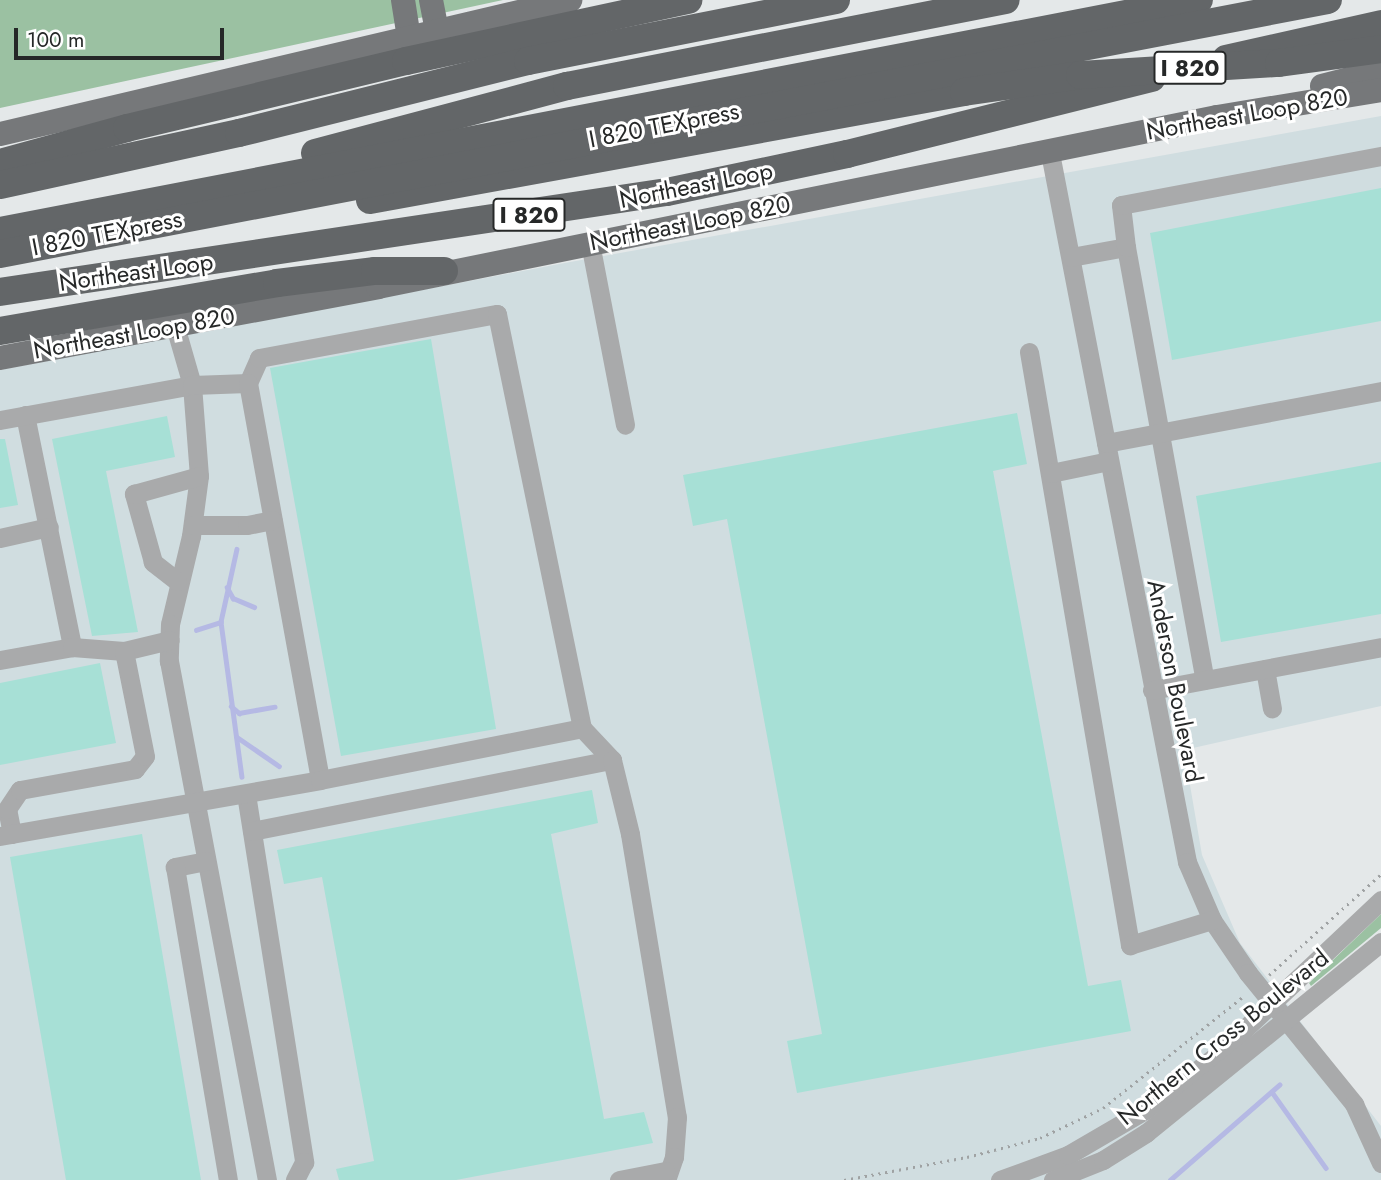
<!DOCTYPE html>
<style>
body{margin:0}
#map{position:relative;width:1381px;height:1180px;overflow:hidden;background:#e4e8e9;font-family:Jost,sans-serif}
div>[style]{position:absolute}
.built>*{inset:0;background:#d0dde0}
.green>*{inset:0;background:#9bc1a2}
.stream>*{height:4.5px;margin:-2.25px;padding:0 2.25px;transform-origin:2.25px;border-radius:2.25px;background:#b5b9e4}
.building>*{inset:0;background:#a7e0d6}
.path>*{height:2.5px;margin-top:-1.25px;transform-origin:0;background:repeating-linear-gradient(90deg,#9fa2a3 0 2px,transparent 0 7px)}
.minor>*{height:19px;margin:-9.5px;padding:0 9.5px;transform-origin:9.5px;border-radius:9.5px;background:#a9aaab}
.major>*{height:24px;margin:-12px;padding:0 12px;transform-origin:12px;border-radius:12px;background:#76787a}
.highway>*{height:28px;margin:-14px;padding:0 14px;transform-origin:14px;border-radius:14px;background:#636668}
.highway-bridge>*{height:28px;margin:-14px;padding:0 14px;transform-origin:14px;border-radius:14px;background:#636668}
span{translate:-50% -50%;white-space:nowrap;text-align:center;line-height:1.15;-webkit-text-stroke:6px #fff;paint-order:stroke}
.shield-label span{padding:2px 5px;background:#fff;border:2px solid;border-radius:5px;-webkit-text-stroke-width:0}
.shield-label{font-size:23px;color:#262828;font-weight:700}
.street-label{font-size:24px;color:#262828}
.scale{position:absolute;left:14px;top:28px;width:210px;height:32px;box-sizing:border-box;border:4px solid #262828;border-top:0;padding-left:9px;font-size:21px;line-height:24px;white-space:nowrap;color:#262828;-webkit-text-stroke:5px #fff;paint-order:stroke}
</style>
<div id="map">
<div class="built">
<i style="clip-path:polygon(1381px 116px,1381px 706px,1184px 750px,1202px 855px,1240px 943px,1381px 1126px,1381px 1180px,0 1180px,0 370px,559px 264px)"></i>
</div>
<div class="green">
<i style="clip-path:polygon(0 0,503px 0,0 108px)"></i>
<i style="clip-path:polygon(1381px 914px,1381px 928px,1311px 986px,1309px 983px)"></i>
</div>
<div class="stream">
<i style="left:237px;top:549px;width:75px;rotate:102.4deg"></i>
<i style="left:221px;top:622px;width:156px;rotate:82.3deg"></i>
<i style="left:227px;top:587px;width:13px;rotate:61deg"></i>
<i style="left:233px;top:598px;width:23px;rotate:23deg"></i>
<i style="left:196px;top:630px;width:26px;rotate:-18deg"></i>
<i style="left:231px;top:706px;width:11px;rotate:41deg"></i>
<i style="left:239px;top:713px;width:36px;rotate:-10deg"></i>
<i style="left:237px;top:737px;width:51px;rotate:34.6deg"></i>
<i style="left:1272px;top:1092px;width:93px;rotate:54.6deg"></i>
<i style="left:1170px;top:1180px;width:145px;rotate:-41.1deg"></i>
</div>
<div class="building">
<i style="clip-path:polygon(1381px 188px,1381px 321px,1172px 360px,1150px 233px)"></i>
<i style="clip-path:polygon(431px 339px,496px 729px,341px 756px,270px 368px)"></i>
<i style="clip-path:polygon(1017px 413px,1027px 464px,993px 471px,1088px 986px,1121px 980px,1131px 1031px,797px 1093px,787px 1041px,822px 1034px,727px 519px,693px 526px,683px 475px)"></i>
<i style="clip-path:polygon(167px 416px,175px 457px,106px 471px,138px 632px,92px 636px,52px 439px)"></i>
<i style="clip-path:polygon(0 439px,5px 439px,18px 505px,0 508px)"></i>
<i style="clip-path:polygon(1381px 462px,1381px 614px,1221px 642px,1196px 496px)"></i>
<i style="clip-path:polygon(100px 663px,116px 743px,0 765px,0 683px)"></i>
<i style="clip-path:polygon(592px 790px,598px 823px,551px 834px,604px 1119px,644px 1112px,653px 1143px,456px 1180px,339px 1180px,336px 1169px,374px 1161px,322px 877px,284px 884px,277px 850px)"></i>
<i style="clip-path:polygon(142px 834px,201px 1180px,66px 1180px,10px 857px)"></i>
</div>
<div class="path">
<i style="left:1269px;top:975px;width:151px;rotate:-42deg"></i>
<i style="left:844px;top:1180px;width:125px;rotate:-10.6deg"></i>
<i style="left:967px;top:1157px;width:75px;rotate:-14.6deg"></i>
<i style="left:1040px;top:1138px;width:70px;rotate:-25.5deg"></i>
<i style="left:1103px;top:1108px;width:181px;rotate:-38.5deg"></i>
</div>
<div class="minor">
<i style="left:1050px;top:153px;width:722px;rotate:79.06deg"></i>
<i style="left:1187px;top:862px;width:63px;rotate:66.7deg"></i>
<i style="left:1212px;top:920px;width:64px;rotate:55.8deg"></i>
<i style="left:1248px;top:973px;width:169px;rotate:51deg"></i>
<i style="left:1354px;top:1104px;width:65px;rotate:65.4deg"></i>
<i style="left:590px;top:243px;width:185px;rotate:79.1deg"></i>
<i style="left:1126px;top:247px;width:440px;rotate:79.7deg"></i>
<i style="left:1071px;top:257px;width:56px;rotate:-10.3deg"></i>
<i style="left:1126px;top:247px;width:42px;rotate:-96.8deg"></i>
<i style="left:1121px;top:205px;width:265px;rotate:-10.7deg"></i>
<i style="left:175px;top:326px;width:61px;rotate:73.9deg"></i>
<i style="left:192px;top:385px;width:91px;rotate:85.6deg"></i>
<i style="left:199px;top:476px;width:61px;rotate:97.6deg"></i>
<i style="left:191px;top:536px;width:90px;rotate:103.4deg"></i>
<i style="left:170px;top:624px;width:37px;rotate:92deg"></i>
<i style="left:169px;top:661px;width:528px;rotate:79.31deg"></i>
<i style="left:1029px;top:352px;width:602px;rotate:80.33deg"></i>
<i style="left:1130px;top:945px;width:86px;rotate:-17deg"></i>
<i style="left:248px;top:383px;width:27px;rotate:-66deg"></i>
<i style="left:259px;top:358px;width:242px;rotate:-10.5deg"></i>
<i style="left:497px;top:314px;width:423px;rotate:78.4deg"></i>
<i style="left:25px;top:415px;width:237px;rotate:78.5deg"></i>
<i style="left:0;top:420px;width:195px;rotate:-10.3deg"></i>
<i style="left:192px;top:385px;width:56px;rotate:-2deg"></i>
<i style="left:248px;top:383px;width:403px;rotate:79.7deg"></i>
<i style="left:1106px;top:443px;width:280px;rotate:-10.7deg"></i>
<i style="left:1051px;top:473px;width:59px;rotate:-11.7deg"></i>
<i style="left:193px;top:525px;width:54px"></i>
<i style="left:247px;top:525px;width:26px;rotate:-11deg"></i>
<i style="left:0;top:538px;width:50px;rotate:-12.7deg"></i>
<i style="left:177px;top:581px;width:31px;rotate:-142deg"></i>
<i style="left:153px;top:562px;width:71px;rotate:-105.6deg"></i>
<i style="left:134px;top:494px;width:67px;rotate:-15.5deg"></i>
<i style="left:0;top:660px;width:73px;rotate:-10.2deg"></i>
<i style="left:72px;top:647px;width:52px;rotate:4.4deg"></i>
<i style="left:124px;top:651px;width:47px;rotate:-13.4deg"></i>
<i style="left:1265px;top:669px;width:40px;rotate:80deg"></i>
<i style="left:1152px;top:690px;width:233px;rotate:-10.6deg"></i>
<i style="left:246px;top:794px;width:373px;rotate:81deg"></i>
<i style="left:304px;top:1162px;width:20px;rotate:117deg"></i>
<i style="left:252px;top:831px;width:367px;rotate:-11.2deg"></i>
<i style="left:12px;top:834px;width:25px;rotate:-101deg"></i>
<i style="left:7px;top:809px;width:23px;rotate:-56deg"></i>
<i style="left:20px;top:790px;width:117px;rotate:-10.3deg"></i>
<i style="left:135px;top:769px;width:16px;rotate:-52deg"></i>
<i style="left:145px;top:756px;width:107px;rotate:-101.3deg"></i>
<i style="left:0;top:836px;width:325px;rotate:-9.9deg"></i>
<i style="left:320px;top:780px;width:267px;rotate:-11.2deg"></i>
<i style="left:582px;top:728px;width:44px;rotate:46.8deg"></i>
<i style="left:612px;top:760px;width:76px;rotate:76.3deg"></i>
<i style="left:630px;top:834px;width:287px;rotate:80.6deg"></i>
<i style="left:677px;top:1117px;width:40px;rotate:94.3deg"></i>
<i style="left:674px;top:1157px;width:24px;rotate:109deg"></i>
<i style="left:206px;top:861px;width:32px;rotate:169deg"></i>
<i style="left:175px;top:867px;width:317px;rotate:80.4deg"></i>
<i style="left:619px;top:1180px;width:47px;rotate:-11.1deg"></i>
<i style="left:1000px;top:1180px;width:72px;rotate:-20.2deg"></i>
<i style="left:1068px;top:1155px;width:89px;rotate:-30.3deg"></i>
<i style="left:1145px;top:1110px;width:89px;rotate:-37.3deg"></i>
<i style="left:1216px;top:1056px;width:227px;rotate:-43.4deg"></i>
<i style="left:1053px;top:1180px;width:54px;rotate:-21.8deg"></i>
<i style="left:1103px;top:1160px;width:51px;rotate:-32.1deg"></i>
<i style="left:1146px;top:1133px;width:303px;rotate:-39.1deg"></i>
</div>
<div class="major">
<i style="left:403px;top:0;width:37px;rotate:81deg"></i>
<i style="left:431px;top:0;width:31px;rotate:79deg"></i>
<i style="left:1322px;top:86px;width:61px;rotate:-14.3deg"></i>
<i style="left:0;top:134px;width:586px;rotate:-13.23deg"></i>
<i style="left:0;top:358px;width:385px;rotate:-10.6deg"></i>
<i style="left:378px;top:287px;width:856px;rotate:-11.45deg"></i>
<i style="left:1217px;top:117px;width:166px;rotate:-9.3deg"></i>
</div>
<div class="highway">
<i style="left:1226px;top:59px;width:159px;rotate:-12.7deg"></i>
<i style="left:315px;top:153px;width:261px;rotate:-14.9deg"></i>
<i style="left:567px;top:86px;width:447px;rotate:-11.1deg"></i>
<i style="left:0;top:163px;width:132px;rotate:-15.4deg"></i>
<i style="left:127px;top:128px;width:287px;rotate:-13.5deg"></i>
<i style="left:406px;top:61px;width:289px;rotate:-12.2deg"></i>
<i style="left:0;top:185px;width:245px;rotate:-12.3deg"></i>
<i style="left:239px;top:133px;width:298px;rotate:-14deg"></i>
<i style="left:528px;top:61px;width:314px;rotate:-11.2deg"></i>
<i style="left:370px;top:200px;width:604px;rotate:-10.3deg"></i>
<i style="left:0;top:231px;width:1221px;rotate:-10.91deg"></i>
<i style="left:0;top:254px;width:1352px;rotate:-10.83deg"></i>
<i style="left:0;top:292px;width:674px;rotate:-8.53deg"></i>
<i style="left:667px;top:192px;width:184px;rotate:-11.9deg"></i>
<i style="left:847px;top:154px;width:314px;rotate:-14deg"></i>
<i style="left:0;top:331px;width:281px;rotate:-9.8deg"></i>
<i style="left:277px;top:283px;width:99px;rotate:-7deg"></i>
<i style="left:375px;top:271px;width:69px"></i>
</div>
<div class="highway-bridge">
<i style="left:964px;top:92px;width:117px;rotate:-8.3deg"></i>
<i style="left:1080px;top:75px;width:199px;rotate:-3.5deg"></i>
<i style="left:1279px;top:63px;width:103px;rotate:-7.8deg"></i>
</div>
<div class="shield-label">
<span style="left:1190px;top:68px">I 820</span>
<span style="left:529px;top:215px">I 820</span>
</div>
<div class="street-label">
<span style="left:1247px;top:114px;rotate:-10deg">Northeast Loop 820</span>
<span style="left:664px;top:125px;rotate:-11deg">I 820 TEXpress</span>
<span style="left:696px;top:185px;rotate:-11deg">Northeast Loop</span>
<span style="left:690px;top:223px;rotate:-11deg">Northeast Loop 820</span>
<span style="left:107px;top:233px;rotate:-11deg">I 820 TEXpress</span>
<span style="left:136px;top:272px;rotate:-8deg">Northeast Loop</span>
<span style="left:134px;top:333px;rotate:-10deg">Northeast Loop 820</span>
<span style="left:1175px;top:681px;rotate:79deg">Anderson Boulevard</span>
<span style="left:1223px;top:1037px;rotate:-39deg">Northern Cross Boulevard</span>
</div>
<div class="scale">100 m</div>
</div>
